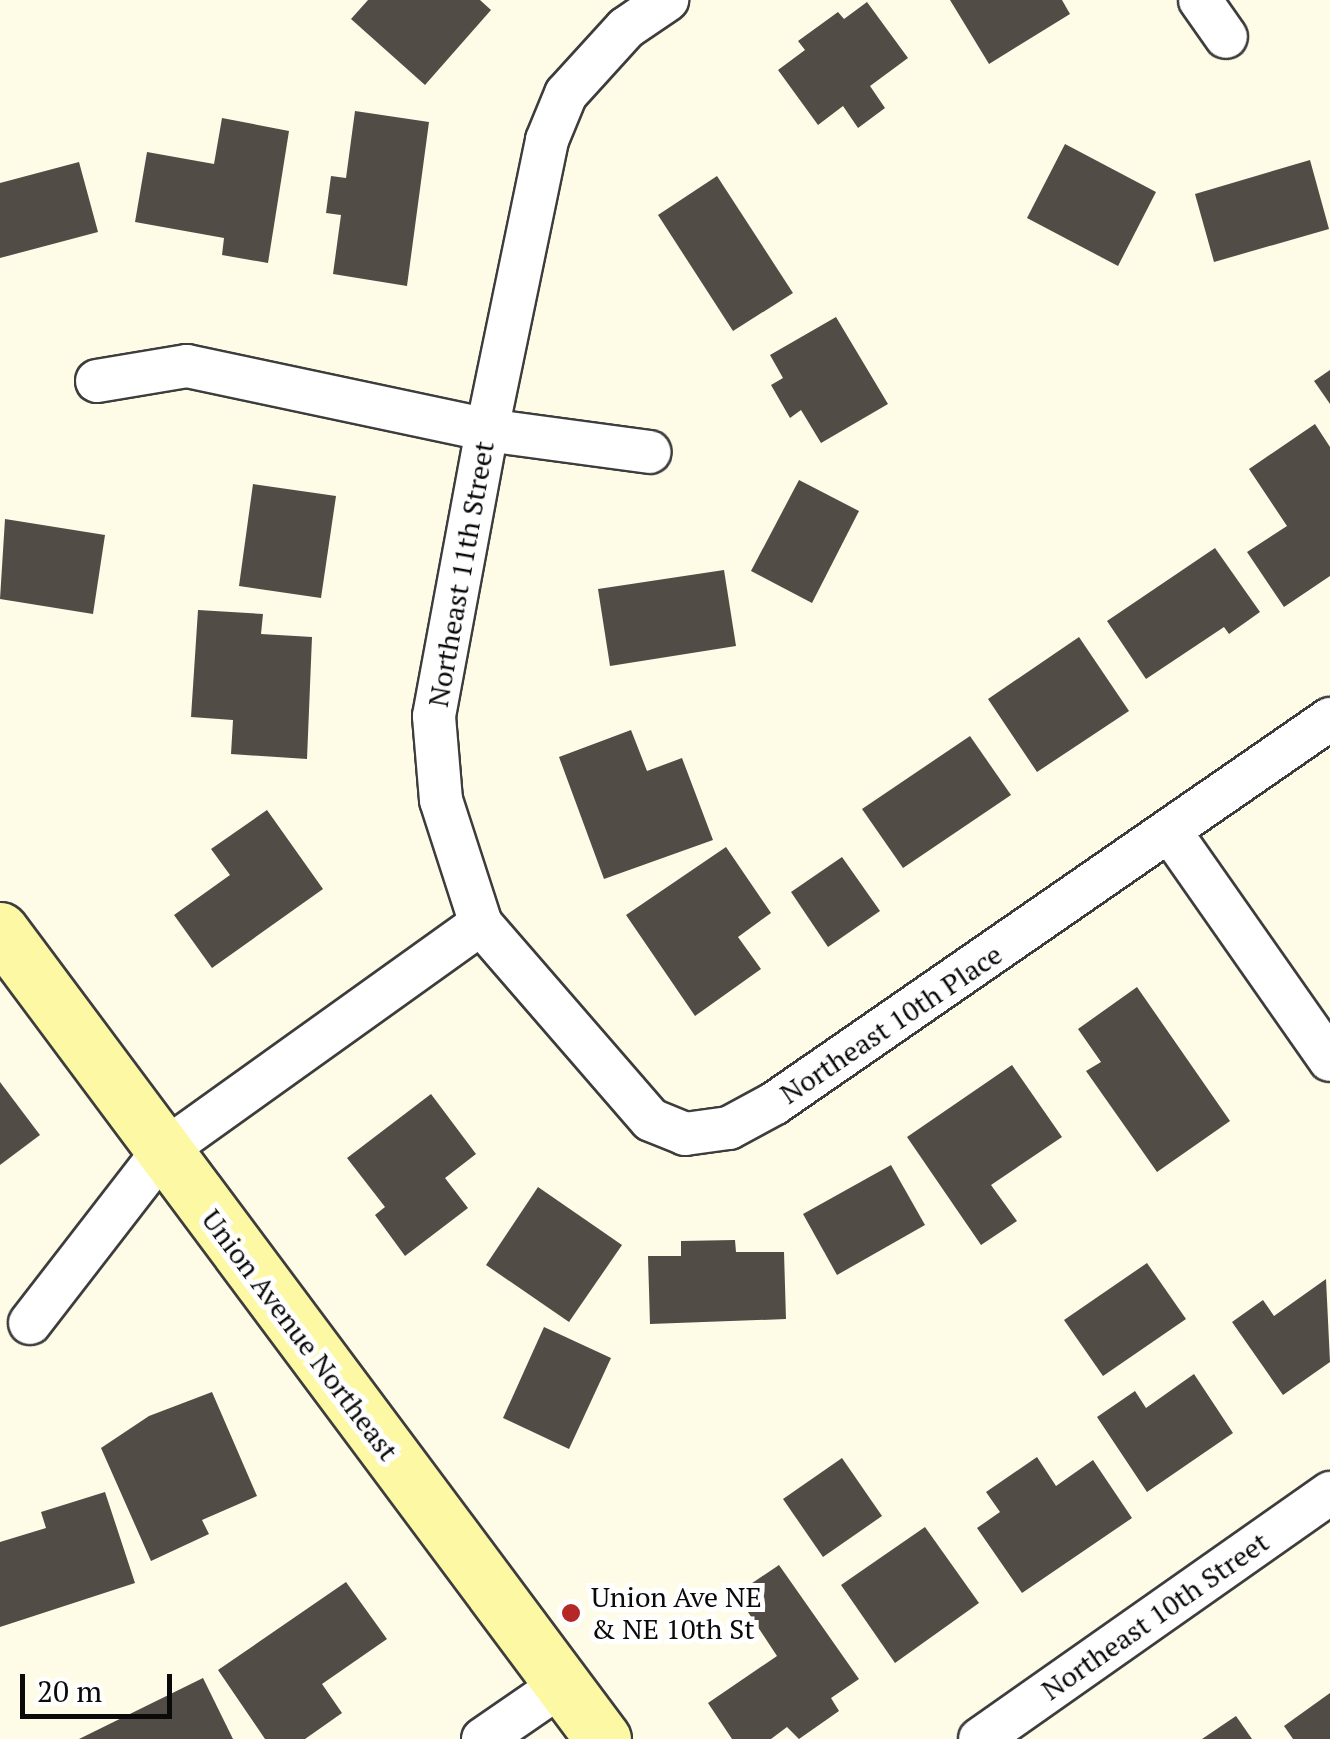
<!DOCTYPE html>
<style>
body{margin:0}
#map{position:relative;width:1330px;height:1739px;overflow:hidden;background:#fefbe7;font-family:"PT Serif",serif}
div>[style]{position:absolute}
.building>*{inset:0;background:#524c47}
.roads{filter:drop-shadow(2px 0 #3d3d3d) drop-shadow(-2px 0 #3d3d3d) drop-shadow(0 2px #3d3d3d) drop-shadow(0 -2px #3d3d3d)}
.street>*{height:42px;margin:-21px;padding:0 21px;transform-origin:21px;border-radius:21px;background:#fff}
.secondary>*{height:55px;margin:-27.5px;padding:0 27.5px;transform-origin:27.5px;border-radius:27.5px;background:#fdf8a4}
.dots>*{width:28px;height:28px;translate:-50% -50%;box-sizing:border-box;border:5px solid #fff;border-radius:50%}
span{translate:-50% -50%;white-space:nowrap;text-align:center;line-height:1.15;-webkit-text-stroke:10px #fff;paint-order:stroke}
.street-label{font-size:28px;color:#0a0a0a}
.poi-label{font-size:28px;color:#0a0a0a}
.left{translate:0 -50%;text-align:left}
.scale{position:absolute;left:20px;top:1674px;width:152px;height:45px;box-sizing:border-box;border:5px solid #0a0a0a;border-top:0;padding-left:12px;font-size:30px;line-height:35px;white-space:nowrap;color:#0a0a0a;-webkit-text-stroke:8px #fff;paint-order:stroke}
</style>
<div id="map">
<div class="building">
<i style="clip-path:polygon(368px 0,480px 0,491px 10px,425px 85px,351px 19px)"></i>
<i style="clip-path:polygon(950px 0,1062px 0,1070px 14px,989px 64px)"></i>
<i style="clip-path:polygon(867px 2px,908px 58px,870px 86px,885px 108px,858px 128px,843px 106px,818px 125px,778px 70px,805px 50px,798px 41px,838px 12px,844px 19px)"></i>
<i style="clip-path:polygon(355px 111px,429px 122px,407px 286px,333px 274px,341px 215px,326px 213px,331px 176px,346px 178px)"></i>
<i style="clip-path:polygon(222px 118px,289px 131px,268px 263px,222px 255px,224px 238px,135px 222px,147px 152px,214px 164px)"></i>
<i style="clip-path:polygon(1065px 144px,1156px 192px,1118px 266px,1027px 218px)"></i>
<i style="clip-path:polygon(1310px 160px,1329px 229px,1214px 262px,1195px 194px)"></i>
<i style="clip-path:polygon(79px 162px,98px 232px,0 258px,0 183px)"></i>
<i style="clip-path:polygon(717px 176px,793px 293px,733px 331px,658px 215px)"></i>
<i style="clip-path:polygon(836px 317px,888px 404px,821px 443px,801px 410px,790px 418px,771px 385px,783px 378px,770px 355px)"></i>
<i style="clip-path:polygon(1330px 370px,1330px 404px,1314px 381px)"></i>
<i style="clip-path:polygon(1315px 424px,1330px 447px,1330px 576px,1284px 607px,1247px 552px,1287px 526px,1249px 469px)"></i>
<i style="clip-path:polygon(799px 480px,859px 511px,812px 603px,751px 571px)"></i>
<i style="clip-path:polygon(253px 484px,336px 496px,321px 598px,239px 586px)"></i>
<i style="clip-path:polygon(5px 519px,105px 535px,93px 614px,0 599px)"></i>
<i style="clip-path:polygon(1215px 548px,1260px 612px,1229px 634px,1224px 627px,1146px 679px,1107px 621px)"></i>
<i style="clip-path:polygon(724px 570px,736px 646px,610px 666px,598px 589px)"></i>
<i style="clip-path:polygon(198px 610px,263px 614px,261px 634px,312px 637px,307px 759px,231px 754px,233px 720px,191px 717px)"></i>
<i style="clip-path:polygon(1079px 637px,1129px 711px,1037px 772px,988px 699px)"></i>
<i style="clip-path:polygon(631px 730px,647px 771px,682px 758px,713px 840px,604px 879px,559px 757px)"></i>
<i style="clip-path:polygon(970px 736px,1011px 795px,903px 868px,862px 809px)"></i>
<i style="clip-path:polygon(267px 810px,323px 889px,212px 968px,174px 915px,230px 875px,211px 849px)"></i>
<i style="clip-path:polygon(726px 847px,771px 913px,738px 937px,761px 969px,695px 1016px,626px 915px)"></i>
<i style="clip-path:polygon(842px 857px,880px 911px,828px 947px,791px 892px)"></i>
<i style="clip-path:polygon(1137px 987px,1230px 1121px,1157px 1172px,1086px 1071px,1101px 1062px,1078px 1029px)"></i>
<i style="clip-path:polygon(1012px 1065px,1062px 1137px,991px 1185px,1017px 1221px,981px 1245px,907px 1137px)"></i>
<i style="clip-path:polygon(0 1082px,40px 1135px,0 1165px)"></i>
<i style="clip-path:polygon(431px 1094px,476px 1154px,445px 1178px,468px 1208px,405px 1256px,375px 1215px,385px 1207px,347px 1158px)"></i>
<i style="clip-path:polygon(891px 1165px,925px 1225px,837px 1275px,803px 1214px)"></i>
<i style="clip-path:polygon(538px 1187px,622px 1245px,569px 1322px,486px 1265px)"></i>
<i style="clip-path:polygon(735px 1240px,736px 1252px,784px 1252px,786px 1319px,650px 1324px,648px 1256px,681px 1256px,681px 1241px)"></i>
<i style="clip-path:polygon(1147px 1263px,1186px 1319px,1103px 1376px,1064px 1320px)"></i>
<i style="clip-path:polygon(1326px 1279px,1330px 1362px,1283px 1395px,1232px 1322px,1263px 1300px,1274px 1316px)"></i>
<i style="clip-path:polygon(544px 1327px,611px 1358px,569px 1449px,503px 1418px)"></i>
<i style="clip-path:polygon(1194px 1374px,1233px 1433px,1147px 1492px,1097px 1417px,1135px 1391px,1146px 1408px)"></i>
<i style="clip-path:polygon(212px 1392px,257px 1496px,202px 1520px,209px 1534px,151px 1561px,101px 1448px,149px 1416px)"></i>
<i style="clip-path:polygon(1037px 1457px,1056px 1486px,1093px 1460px,1132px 1518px,1022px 1593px,977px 1528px,1000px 1512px,986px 1492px)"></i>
<i style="clip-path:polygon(842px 1458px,882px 1516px,823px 1557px,783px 1499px)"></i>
<i style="clip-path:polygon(105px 1492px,135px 1583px,0 1627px,0 1542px,46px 1528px,41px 1512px)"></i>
<i style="clip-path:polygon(925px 1527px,979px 1603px,895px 1663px,841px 1585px)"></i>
<i style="clip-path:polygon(779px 1565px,859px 1679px,831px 1698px,839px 1711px,799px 1739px,787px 1727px,771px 1739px,732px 1739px,708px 1703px,777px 1656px,736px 1594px)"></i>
<i style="clip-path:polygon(346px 1582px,387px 1639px,322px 1684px,342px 1713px,305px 1739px,265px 1739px,218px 1670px)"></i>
<i style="clip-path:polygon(203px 1678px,233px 1739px,79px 1739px)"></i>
<i style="clip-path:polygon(1330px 1693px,1330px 1739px,1293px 1739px,1284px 1726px)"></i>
<i style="clip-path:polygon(1236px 1716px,1252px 1739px,1202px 1739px)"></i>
</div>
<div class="roads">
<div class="street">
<i style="left:1200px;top:0;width:45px;rotate:54.9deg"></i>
<i style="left:97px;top:381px;width:91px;rotate:-9.5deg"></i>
<i style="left:187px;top:366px;width:307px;rotate:12deg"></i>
<i style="left:487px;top:430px;width:164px;rotate:7.7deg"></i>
<i style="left:1171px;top:833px;width:277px;rotate:55deg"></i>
<i style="left:481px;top:924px;width:259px;rotate:49.1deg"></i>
<i style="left:651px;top:1120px;width:37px;rotate:22deg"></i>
<i style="left:685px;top:1134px;width:44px;rotate:-7.8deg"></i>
<i style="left:729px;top:1128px;width:52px;rotate:-28.5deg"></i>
<i style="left:775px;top:1103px;width:675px;rotate:-34.68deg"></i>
<i style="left:30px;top:1323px;width:216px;rotate:-52.3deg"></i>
<i style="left:162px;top:1152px;width:392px;rotate:-35.6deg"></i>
<i style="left:481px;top:924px;width:130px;rotate:-107.9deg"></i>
<i style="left:441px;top:800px;width:84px;rotate:-94.8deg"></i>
<i style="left:434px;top:716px;width:291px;rotate:-79.5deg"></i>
<i style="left:487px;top:430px;width:296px;rotate:-78.3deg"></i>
<i style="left:547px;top:140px;width:50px;rotate:-67.6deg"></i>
<i style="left:566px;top:94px;width:89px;rotate:-47.7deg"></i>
<i style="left:626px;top:28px;width:50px;rotate:-34.3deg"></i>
<i style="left:483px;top:1739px;width:97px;rotate:-34.5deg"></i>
<i style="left:980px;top:1739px;width:428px;rotate:-35.1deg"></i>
</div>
<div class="secondary">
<i style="left:0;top:930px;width:1009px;rotate:53.3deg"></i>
</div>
</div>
<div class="dots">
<i style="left:571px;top:1613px;background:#b42827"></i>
</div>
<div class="street-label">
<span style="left:461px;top:574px;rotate:-80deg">Northeast 11th Street</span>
<span style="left:891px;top:1024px;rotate:-34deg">Northeast 10th Place</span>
<span style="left:300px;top:1335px;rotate:53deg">Union Avenue Northeast</span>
<span style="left:1155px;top:1616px;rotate:-35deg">Northeast 10th Street</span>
</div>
<div class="poi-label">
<span class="left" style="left:591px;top:1613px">Union Ave NE<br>&amp; NE 10th St</span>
</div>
<div class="scale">20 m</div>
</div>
